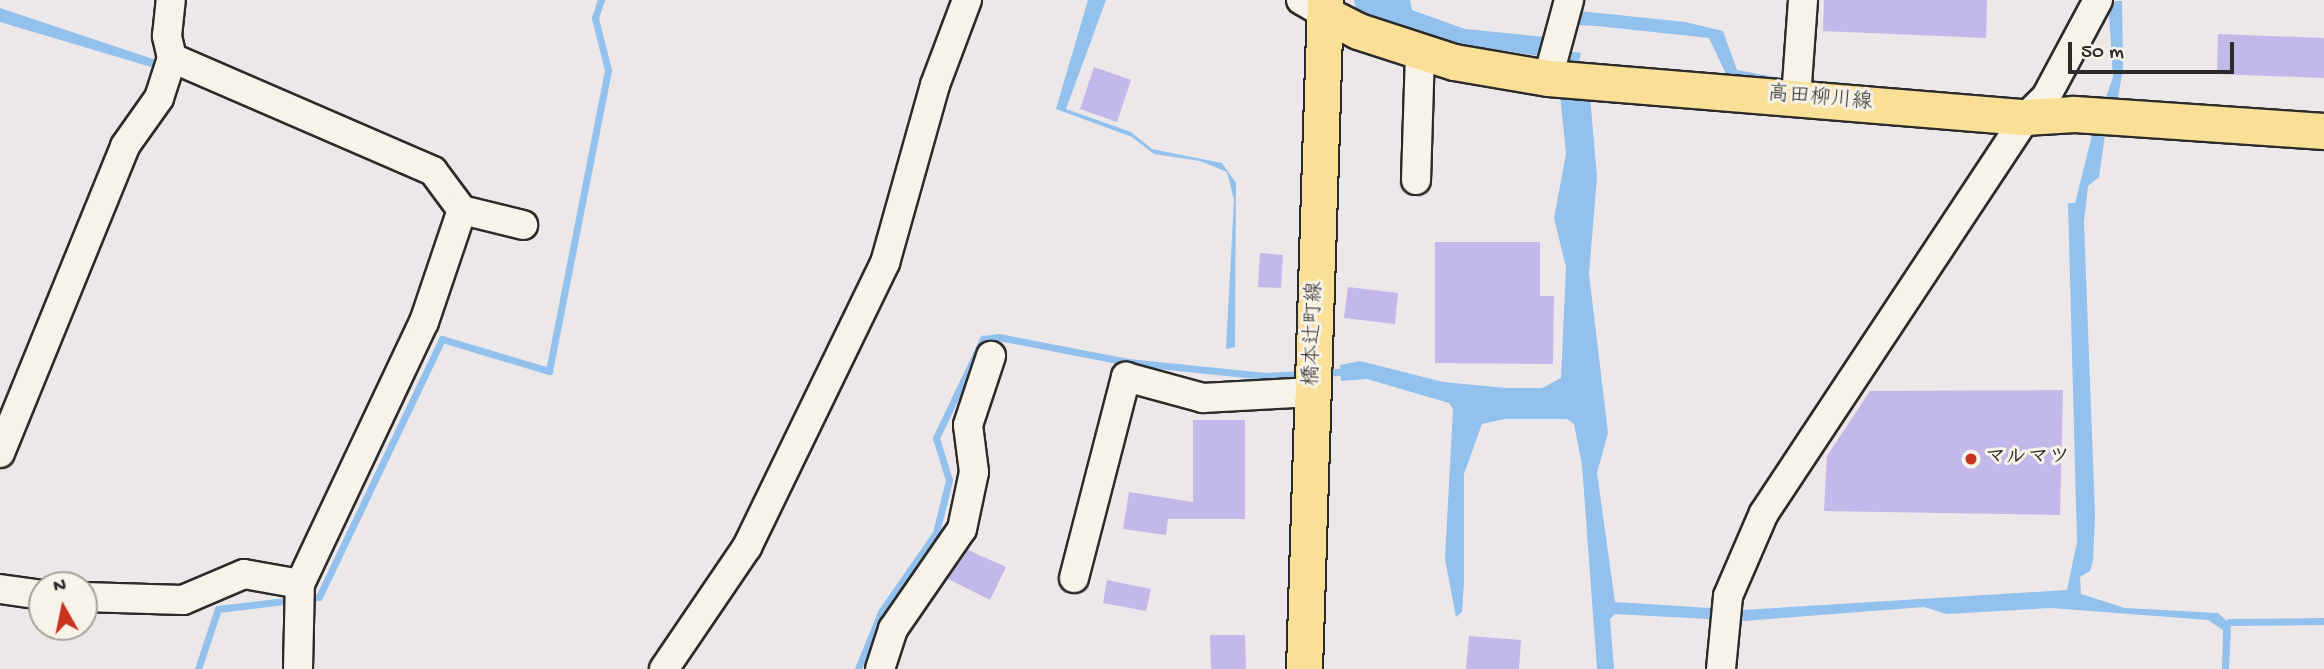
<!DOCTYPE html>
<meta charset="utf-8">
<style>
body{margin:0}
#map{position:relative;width:2324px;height:669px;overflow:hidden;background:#ece7e8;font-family:"Gochi Hand","Klee One",sans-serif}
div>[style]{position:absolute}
.water>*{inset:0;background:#93c1ed}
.stream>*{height:7px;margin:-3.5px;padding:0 3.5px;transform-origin:3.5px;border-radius:3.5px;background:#93c1ed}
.building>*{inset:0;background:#c2b8ea}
.roads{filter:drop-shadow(2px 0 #2b2b2b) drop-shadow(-2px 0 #2b2b2b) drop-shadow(0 2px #2b2b2b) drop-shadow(0 -2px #2b2b2b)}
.minor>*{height:28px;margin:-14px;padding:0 14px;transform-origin:14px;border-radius:14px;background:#f7f3e8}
.major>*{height:35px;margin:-17.5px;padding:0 17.5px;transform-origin:17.5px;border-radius:17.5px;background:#fadf96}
.dots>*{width:19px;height:19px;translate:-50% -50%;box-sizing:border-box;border:4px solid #f7f3e8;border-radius:50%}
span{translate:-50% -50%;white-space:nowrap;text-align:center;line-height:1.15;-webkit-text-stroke:6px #f7f3e8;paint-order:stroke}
.street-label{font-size:21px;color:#2b2b2b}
.poi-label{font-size:21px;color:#2b2b2b;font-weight:700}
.left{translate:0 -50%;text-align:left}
.north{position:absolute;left:28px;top:571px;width:70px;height:70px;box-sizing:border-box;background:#f7f3e8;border:2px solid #a5a39c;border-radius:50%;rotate:351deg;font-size:19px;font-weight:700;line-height:28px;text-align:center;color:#2b2b2b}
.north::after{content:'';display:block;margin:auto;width:24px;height:32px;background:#c8321e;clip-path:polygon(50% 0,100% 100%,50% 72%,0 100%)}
.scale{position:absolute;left:2068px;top:42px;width:166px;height:32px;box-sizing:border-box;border:4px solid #2b2b2b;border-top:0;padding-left:9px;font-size:21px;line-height:24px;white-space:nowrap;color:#2b2b2b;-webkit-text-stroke:5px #f7f3e8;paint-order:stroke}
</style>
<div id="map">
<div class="water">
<i style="clip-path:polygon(1088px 0,1106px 0,1066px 109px,1131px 132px,1152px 149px,1222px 163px,1236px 183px,1235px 347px,1226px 349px,1234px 200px,1227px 172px,1200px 161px,1154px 154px,1132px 137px,1056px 109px)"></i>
<i style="clip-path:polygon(1354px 0,1410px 0,1412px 10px,1465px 29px,1545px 37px,1580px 11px,1685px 22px,1723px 31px,1737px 70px,1780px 78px,1726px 74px,1709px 38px,1597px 26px,1575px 25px,1567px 51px,1581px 53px,1579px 62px,1493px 49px,1468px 53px,1372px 20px,1356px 10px)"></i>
<i style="clip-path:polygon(2115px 1px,2122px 1px,2123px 69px,2117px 103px,2105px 100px,2113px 77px,2109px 15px)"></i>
<i style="clip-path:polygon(0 8px,159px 61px,158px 69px,0 22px)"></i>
<i style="clip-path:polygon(1560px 94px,1590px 96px,1597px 178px,1589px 274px,1608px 433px,1597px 473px,1615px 602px,1742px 610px,2067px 590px,2077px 542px,2068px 203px,2075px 203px,2094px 127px,2106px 128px,2099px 177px,2088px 186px,2084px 222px,2095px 515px,2093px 561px,2090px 571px,2080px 577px,2081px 594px,2125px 608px,2218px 613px,2231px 625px,2229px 669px,2222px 669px,2223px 630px,2208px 620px,2051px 608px,1947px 614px,1924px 607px,1744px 621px,1615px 614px,1610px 619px,1614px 669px,1597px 669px,1582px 465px,1574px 424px,1567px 419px,1504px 419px,1482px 424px,1464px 474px,1464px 583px,1462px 612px,1456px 617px,1445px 559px,1453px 409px,1449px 403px,1367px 379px,1341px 381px,1340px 365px,1360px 361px,1443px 382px,1506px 388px,1542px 388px,1561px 378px,1566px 267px,1554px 218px,1566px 154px)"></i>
</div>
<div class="stream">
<i style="left:1323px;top:373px;width:26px;rotate:-4deg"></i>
<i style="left:306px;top:599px;width:13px;rotate:-9deg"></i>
<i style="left:319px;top:597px;width:286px;rotate:-64.5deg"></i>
<i style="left:442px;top:339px;width:112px;rotate:16.7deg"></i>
<i style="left:549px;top:371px;width:307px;rotate:-78.9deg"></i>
<i style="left:608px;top:70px;width:54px;rotate:-104deg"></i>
<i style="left:595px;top:18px;width:19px;rotate:-72deg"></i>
<i style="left:2229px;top:622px;width:95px;rotate:-0.6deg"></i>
<i style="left:198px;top:669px;width:63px;rotate:-71.6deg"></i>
<i style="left:218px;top:609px;width:77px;rotate:-6.8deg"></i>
<i style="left:858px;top:669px;width:61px;rotate:-68deg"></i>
<i style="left:881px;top:612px;width:96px;rotate:-55.2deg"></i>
<i style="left:936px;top:533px;width:55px;rotate:-76.2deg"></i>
<i style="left:949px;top:480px;width:44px;rotate:-107.2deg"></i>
<i style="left:936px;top:438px;width:110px;rotate:-64.6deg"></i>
<i style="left:983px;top:339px;width:16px;rotate:-7deg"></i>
<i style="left:999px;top:337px;width:131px;rotate:11deg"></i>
<i style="left:1128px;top:362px;width:138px;rotate:5.8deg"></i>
<i style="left:1265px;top:376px;width:39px;rotate:-3deg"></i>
</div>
<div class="building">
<i style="clip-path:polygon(1824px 0,1987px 0,1986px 38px,1823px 31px)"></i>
<i style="clip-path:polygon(2218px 34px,2324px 38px,2324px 78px,2217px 74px)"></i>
<i style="clip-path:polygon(1094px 67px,1131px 80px,1117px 122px,1080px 109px)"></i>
<i style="clip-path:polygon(1435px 242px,1540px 242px,1540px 296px,1554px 296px,1553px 364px,1435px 363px)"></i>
<i style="clip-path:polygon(1260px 253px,1283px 255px,1281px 288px,1258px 287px)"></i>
<i style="clip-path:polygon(1348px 287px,1398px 293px,1395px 324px,1344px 318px)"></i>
<i style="clip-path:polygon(2063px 390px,2060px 515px,1824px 511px,1827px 456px,1870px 391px)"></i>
<i style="clip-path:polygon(1193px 420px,1245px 420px,1245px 519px,1168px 519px,1166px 535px,1123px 529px,1129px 492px,1193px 502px)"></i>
<i style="clip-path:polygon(968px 550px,1006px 567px,990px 600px,948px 579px)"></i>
<i style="clip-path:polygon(1107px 580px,1151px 589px,1146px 611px,1103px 603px)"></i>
<i style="clip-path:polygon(1210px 635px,1245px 635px,1246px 669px,1211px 669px)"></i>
<i style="clip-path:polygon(1469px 636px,1521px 640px,1519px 669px,1466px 669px)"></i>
</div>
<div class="roads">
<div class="minor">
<i style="left:1301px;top:0;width:28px;rotate:30deg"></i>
<i style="left:172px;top:58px;width:284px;rotate:23.4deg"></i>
<i style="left:433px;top:171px;width:49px;rotate:53.4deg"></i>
<i style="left:1548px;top:78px;width:81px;rotate:-74.9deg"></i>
<i style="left:1796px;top:98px;width:98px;rotate:-85.9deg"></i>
<i style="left:1416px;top:180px;width:129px;rotate:-88.2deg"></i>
<i style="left:462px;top:210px;width:63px;rotate:13.8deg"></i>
<i style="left:0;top:453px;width:331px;rotate:-67.8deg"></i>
<i style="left:125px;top:146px;width:59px;rotate:-54.7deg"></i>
<i style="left:159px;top:98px;width:42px;rotate:-72deg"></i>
<i style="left:172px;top:58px;width:23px;rotate:-103deg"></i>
<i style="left:167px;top:36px;width:36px;rotate:-84deg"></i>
<i style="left:1074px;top:578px;width:208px;rotate:-75.5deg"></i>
<i style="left:1126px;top:377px;width:80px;rotate:15.3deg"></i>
<i style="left:1203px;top:398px;width:110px;rotate:-3.1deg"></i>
<i style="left:0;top:589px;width:42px;rotate:8.1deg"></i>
<i style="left:84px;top:597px;width:99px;rotate:1.7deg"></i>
<i style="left:183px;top:600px;width:66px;rotate:-23.1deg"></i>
<i style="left:244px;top:574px;width:57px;rotate:10.1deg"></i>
<i style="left:298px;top:669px;width:85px;rotate:-88.7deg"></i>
<i style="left:300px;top:584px;width:290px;rotate:-64.7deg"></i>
<i style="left:424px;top:322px;width:118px;rotate:-71.3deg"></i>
<i style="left:664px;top:669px;width:148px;rotate:-55.8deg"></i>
<i style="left:747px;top:547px;width:316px;rotate:-64.1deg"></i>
<i style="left:885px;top:263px;width:185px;rotate:-74.3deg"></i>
<i style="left:935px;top:85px;width:91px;rotate:-69.4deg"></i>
<i style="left:880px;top:669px;width:42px;rotate:-72deg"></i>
<i style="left:893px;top:629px;width:121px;rotate:-55.4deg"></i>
<i style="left:962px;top:529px;width:58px;rotate:-78.1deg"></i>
<i style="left:974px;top:472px;width:47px;rotate:-97.3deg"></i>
<i style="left:968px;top:425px;width:73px;rotate:-71.6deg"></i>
<i style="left:1721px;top:669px;width:73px;rotate:-84.5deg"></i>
<i style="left:1728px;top:596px;width:90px;rotate:-66.6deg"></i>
<i style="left:1764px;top:513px;width:475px;rotate:-56.5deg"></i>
<i style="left:2026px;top:117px;width:28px;rotate:-45deg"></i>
<i style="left:2046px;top:97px;width:110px;rotate:-61.8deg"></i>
</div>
<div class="major">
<i style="left:1325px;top:14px;width:37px;rotate:27deg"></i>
<i style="left:1358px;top:31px;width:101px;rotate:17.9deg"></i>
<i style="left:1454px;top:62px;width:95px;rotate:9.7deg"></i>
<i style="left:1548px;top:78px;width:480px;rotate:4.7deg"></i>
<i style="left:2026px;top:117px;width:48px;rotate:-3.6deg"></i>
<i style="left:2074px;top:114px;width:251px;rotate:3.9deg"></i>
<i style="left:1304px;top:669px;width:669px;rotate:-88.2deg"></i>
</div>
</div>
<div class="dots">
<i style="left:1971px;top:459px;background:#c8321e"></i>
</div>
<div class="street-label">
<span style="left:1820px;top:100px;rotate:5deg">高田柳川線</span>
<span style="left:1315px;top:334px;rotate:-88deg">橋本辻町線</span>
</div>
<div class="poi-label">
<span class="left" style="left:1985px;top:459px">マルマツ</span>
</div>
<div class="north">N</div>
<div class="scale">50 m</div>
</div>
